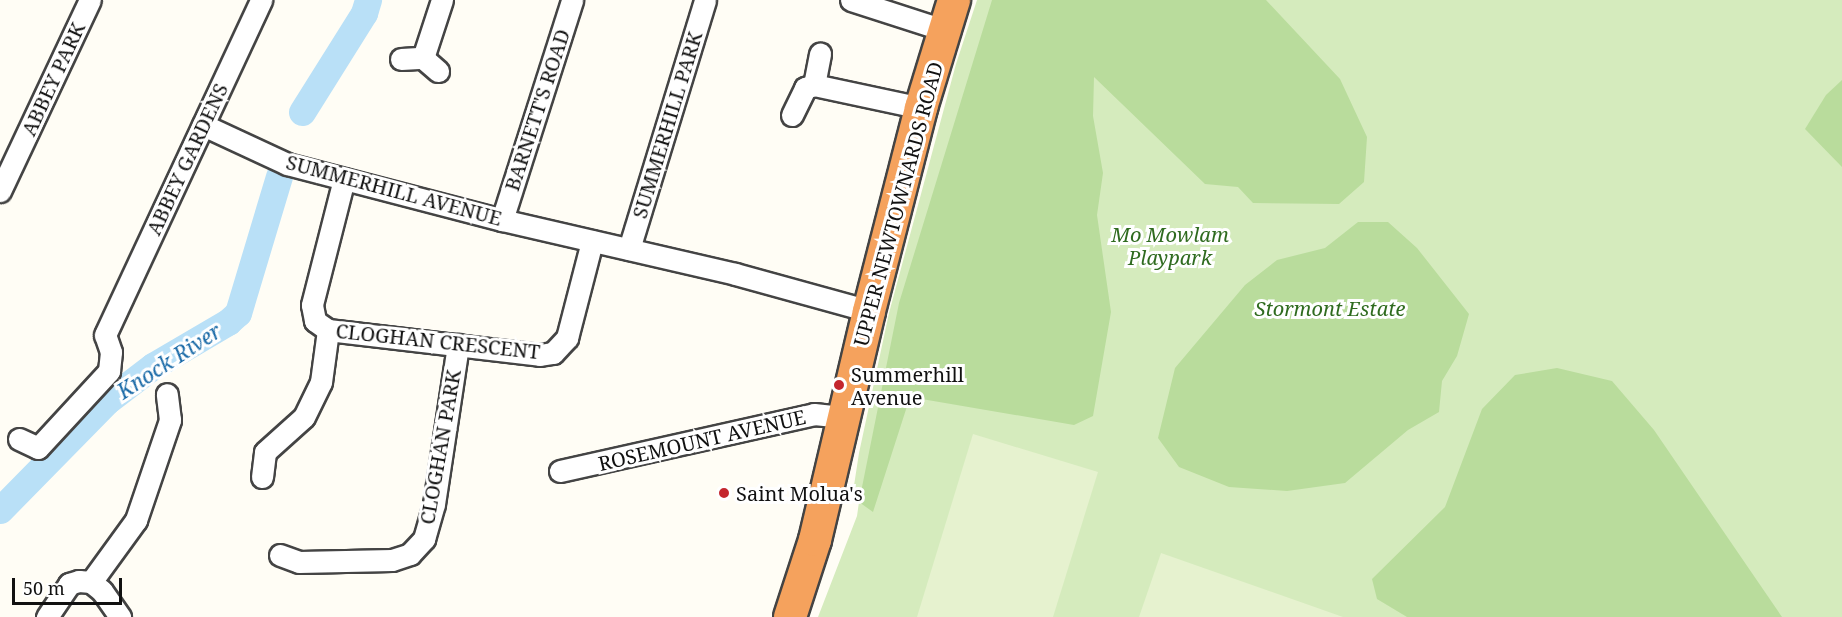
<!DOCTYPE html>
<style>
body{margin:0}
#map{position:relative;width:1842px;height:617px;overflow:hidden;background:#fffdf5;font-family:"Noto Serif",serif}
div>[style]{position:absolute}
.green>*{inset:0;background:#d5ebbd}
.forest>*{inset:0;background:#b9dc9c}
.pitch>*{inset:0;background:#e6f2cf}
.river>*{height:27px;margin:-13.5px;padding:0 13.5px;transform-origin:13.5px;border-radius:13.5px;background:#b9e0f7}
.roads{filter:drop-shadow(2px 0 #444) drop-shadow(-2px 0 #444) drop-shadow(0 2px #444) drop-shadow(0 -2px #444)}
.minor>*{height:21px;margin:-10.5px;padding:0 10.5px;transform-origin:10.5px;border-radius:10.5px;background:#fff}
.highway>*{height:32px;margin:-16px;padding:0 16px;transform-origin:16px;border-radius:16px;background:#f5a25d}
.dots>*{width:16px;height:16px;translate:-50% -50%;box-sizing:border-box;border:3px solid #fff;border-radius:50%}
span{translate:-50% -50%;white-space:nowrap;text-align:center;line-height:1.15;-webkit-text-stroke:6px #fff;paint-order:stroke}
.street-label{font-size:20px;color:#111}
.park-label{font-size:20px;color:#2f6b1f;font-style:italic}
.poi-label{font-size:20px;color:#111}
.left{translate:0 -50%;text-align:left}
.water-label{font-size:21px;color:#1768a6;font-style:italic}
.scale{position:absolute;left:12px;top:578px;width:110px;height:27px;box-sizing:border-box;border:3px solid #111;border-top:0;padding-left:8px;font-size:18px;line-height:21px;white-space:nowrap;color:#111;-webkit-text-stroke:4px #fff;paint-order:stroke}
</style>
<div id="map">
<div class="green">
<i style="clip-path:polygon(977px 0,1842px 0,1842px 617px,818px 617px,857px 516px,859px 502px,853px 492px,859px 453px,889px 313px,956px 64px)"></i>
</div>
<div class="forest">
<i style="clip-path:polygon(992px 0,1266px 0,1340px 79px,1367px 137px,1364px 182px,1339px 204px,1253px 203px,1238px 187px,1205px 184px,1094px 77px,1093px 116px,1103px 173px,1097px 215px,1111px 312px,1093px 416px,1074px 425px,910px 397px,873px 512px,859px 502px,899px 303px)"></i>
<i style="clip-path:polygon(1842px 80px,1842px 167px,1805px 129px,1826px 95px)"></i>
<i style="clip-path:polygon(1358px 222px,1388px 222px,1417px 248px,1469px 314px,1457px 356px,1442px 381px,1439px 412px,1408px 430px,1345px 483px,1287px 491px,1229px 487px,1179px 467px,1158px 438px,1175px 368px,1245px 285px,1277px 260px,1325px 248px)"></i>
<i style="clip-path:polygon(1557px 368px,1612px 381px,1654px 430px,1782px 617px,1407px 617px,1377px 599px,1372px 579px,1445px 507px,1482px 409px,1515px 375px)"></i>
</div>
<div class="pitch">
<i style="clip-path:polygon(973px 434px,1098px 472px,1053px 617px,917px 617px)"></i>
<i style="clip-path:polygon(1161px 553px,1343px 617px,1139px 617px)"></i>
</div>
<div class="river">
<i style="left:302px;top:112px;width:117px;rotate:-57.9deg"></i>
<i style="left:364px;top:13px;width:14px;rotate:-73deg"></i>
<i style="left:0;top:510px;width:153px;rotate:-45.5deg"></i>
<i style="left:107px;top:401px;width:58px;rotate:-37.3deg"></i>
<i style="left:153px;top:366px;width:87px;rotate:-30.4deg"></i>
<i style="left:228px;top:322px;width:13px;rotate:-42deg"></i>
<i style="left:238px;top:313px;width:143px;rotate:-73.3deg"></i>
</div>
<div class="roads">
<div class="minor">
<i style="left:851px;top:0;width:98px;rotate:17.9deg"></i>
<i style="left:423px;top:58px;width:61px;rotate:-71.9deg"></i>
<i style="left:401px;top:59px;width:22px;rotate:-3deg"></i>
<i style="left:423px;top:58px;width:20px;rotate:41deg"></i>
<i style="left:814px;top:85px;width:32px;rotate:-79deg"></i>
<i style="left:792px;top:115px;width:30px;rotate:-64deg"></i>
<i style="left:805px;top:88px;width:9px;rotate:-18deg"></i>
<i style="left:814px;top:85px;width:109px;rotate:12.1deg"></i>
<i style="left:203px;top:125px;width:93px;rotate:24.9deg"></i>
<i style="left:287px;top:164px;width:222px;rotate:14.6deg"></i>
<i style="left:502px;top:220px;width:239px;rotate:13deg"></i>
<i style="left:735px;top:274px;width:139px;rotate:15.4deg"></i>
<i style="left:344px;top:179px;width:130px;rotate:104.3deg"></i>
<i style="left:312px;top:305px;width:16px;rotate:79deg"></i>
<i style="left:315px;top:321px;width:16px;rotate:35deg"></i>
<i style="left:328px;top:330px;width:213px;rotate:6.7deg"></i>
<i style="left:540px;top:355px;width:13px;rotate:-9deg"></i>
<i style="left:553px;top:353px;width:21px;rotate:-47deg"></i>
<i style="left:567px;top:338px;width:100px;rotate:-75.5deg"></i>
<i style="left:0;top:191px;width:211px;rotate:-64.8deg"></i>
<i style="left:502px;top:220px;width:231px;rotate:-72.3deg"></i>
<i style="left:629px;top:249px;width:260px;rotate:-73deg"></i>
<i style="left:19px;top:439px;width:21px;rotate:25deg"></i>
<i style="left:38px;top:448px;width:105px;rotate:-47.3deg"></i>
<i style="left:109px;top:371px;width:19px;rotate:-84deg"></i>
<i style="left:111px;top:352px;width:18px;rotate:-109deg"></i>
<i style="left:105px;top:335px;width:370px;rotate:-65deg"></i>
<i style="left:560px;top:471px;width:260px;rotate:-12.6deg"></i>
<i style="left:814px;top:414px;width:30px;rotate:6deg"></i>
<i style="left:262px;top:477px;width:25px;rotate:-83deg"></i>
<i style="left:265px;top:452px;width:52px;rotate:-41.9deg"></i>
<i style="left:304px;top:417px;width:39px;rotate:-64deg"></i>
<i style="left:321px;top:382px;width:52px;rotate:-82.3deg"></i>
<i style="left:280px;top:555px;width:20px;rotate:20deg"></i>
<i style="left:299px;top:562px;width:93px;rotate:-1.2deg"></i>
<i style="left:392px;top:560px;width:19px;rotate:-18deg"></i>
<i style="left:410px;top:554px;width:21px;rotate:-47deg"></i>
<i style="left:424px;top:539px;width:36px;rotate:-74deg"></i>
<i style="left:434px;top:504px;width:161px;rotate:-81.4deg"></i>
<i style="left:91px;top:582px;width:77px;rotate:-54deg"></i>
<i style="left:136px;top:520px;width:106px;rotate:-71.2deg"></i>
<i style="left:170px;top:420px;width:26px;rotate:-97deg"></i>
<i style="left:47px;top:617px;width:40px;rotate:-56deg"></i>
<i style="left:69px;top:584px;width:10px;rotate:-17deg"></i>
<i style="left:79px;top:581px;width:12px;rotate:5deg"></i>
<i style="left:91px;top:582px;width:14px;rotate:39deg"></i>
<i style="left:102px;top:591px;width:32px;rotate:55deg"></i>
</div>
<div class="highway">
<i style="left:790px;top:617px;width:81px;rotate:-72deg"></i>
<i style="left:815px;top:540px;width:235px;rotate:-76.7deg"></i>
<i style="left:869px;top:311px;width:210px;rotate:-75.6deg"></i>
<i style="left:921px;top:108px;width:113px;rotate:-73deg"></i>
</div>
</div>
<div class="dots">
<i style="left:839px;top:385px;background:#c4262e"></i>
<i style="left:724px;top:493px;background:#c4262e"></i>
</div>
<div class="street-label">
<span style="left:53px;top:79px;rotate:-65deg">ABBEY PARK</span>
<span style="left:537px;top:110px;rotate:-72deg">BARNETT'S ROAD</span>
<span style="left:667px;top:125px;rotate:-73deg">SUMMERHILL PARK</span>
<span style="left:187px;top:159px;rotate:-65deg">ABBEY GARDENS</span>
<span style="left:394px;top:190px;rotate:15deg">SUMMERHILL AVENUE</span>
<span style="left:898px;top:204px;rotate:-75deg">UPPER NEWTOWNARDS ROAD</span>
<span style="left:438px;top:341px;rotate:6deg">CLOGHAN CRESCENT</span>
<span style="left:702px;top:440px;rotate:-13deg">ROSEMOUNT AVENUE</span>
<span style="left:440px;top:447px;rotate:-80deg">CLOGHAN PARK</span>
</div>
<div class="park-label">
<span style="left:1170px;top:246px">Mo Mowlam<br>Playpark</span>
<span style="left:1330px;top:308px">Stormont Estate</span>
</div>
<div class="poi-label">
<span class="left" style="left:851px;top:386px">Summerhill<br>Avenue</span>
<span class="left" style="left:736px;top:493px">Saint Molua's</span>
</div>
<div class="water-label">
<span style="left:169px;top:361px;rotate:-33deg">Knock River</span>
</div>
<div class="scale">50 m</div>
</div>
